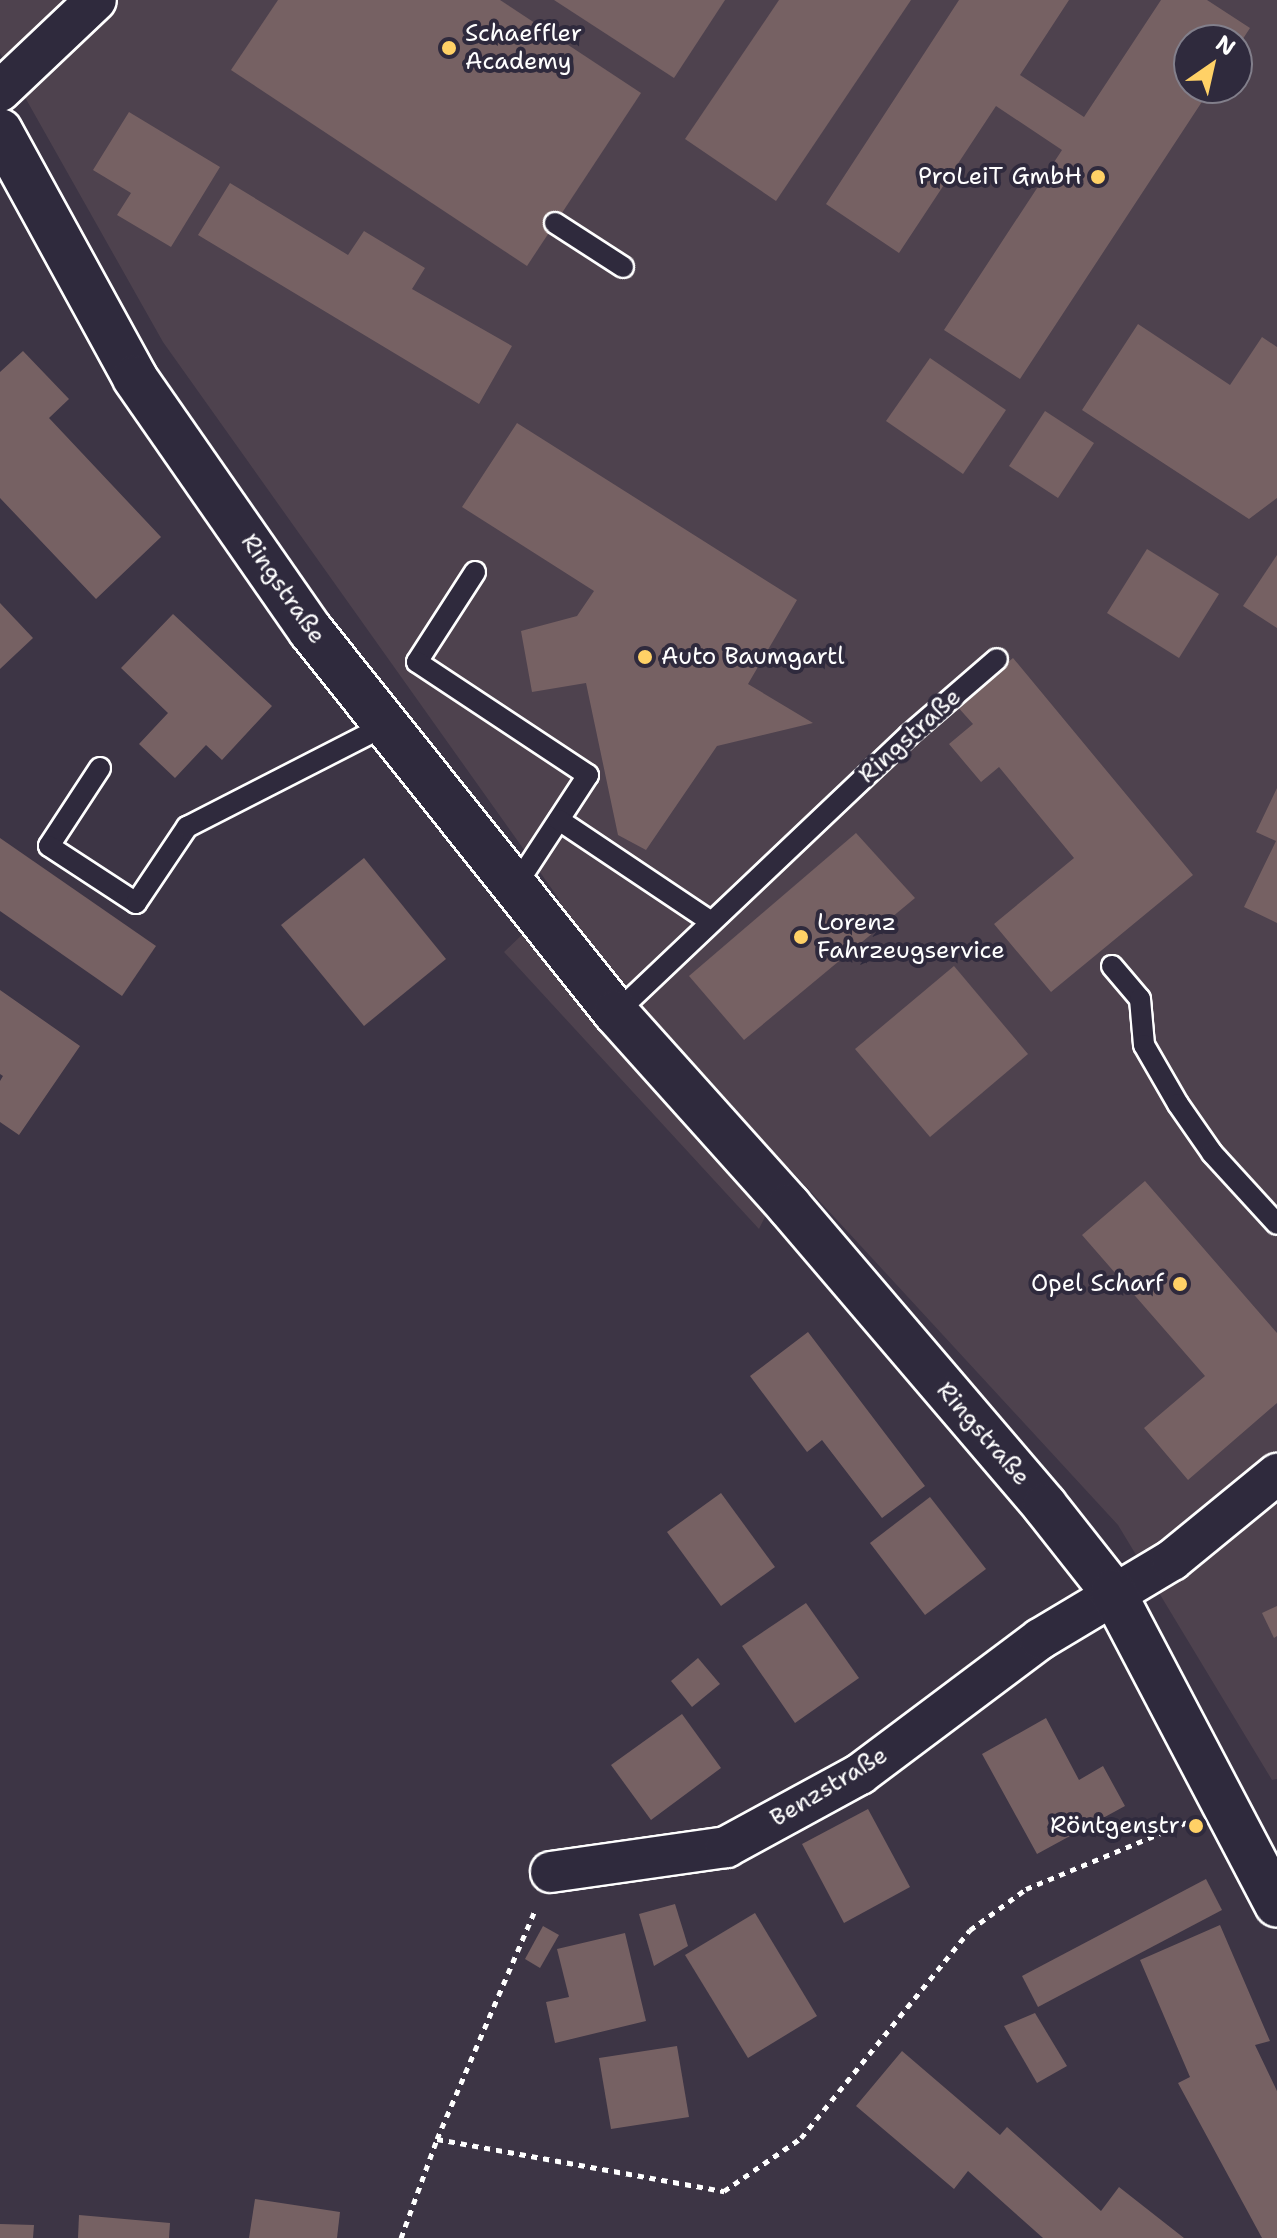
<!DOCTYPE html>
<meta charset="utf-8">
<style>
body{margin:0}
#map{position:relative;width:1277px;height:2238px;overflow:hidden;background:#3d3545;font-family:"Shantell Sans",sans-serif}
div>[style]{position:absolute}
.built>*{inset:0;background:#4e424e}
.building>*{inset:0;background:#766163}
.path>*{height:5px;margin-top:-2.5px;transform-origin:0;background:repeating-linear-gradient(90deg,#fff 0 6px,transparent 0 12px)}
.roads{filter:drop-shadow(2px 0 #fff) drop-shadow(-2px 0 #fff) drop-shadow(0 2px #fff) drop-shadow(0 -2px #fff)}
.service>*{height:20px;margin:-10px;padding:0 10px;transform-origin:10px;border-radius:10px;background:#2f2a3d}
.minor>*{height:40px;margin:-20px;padding:0 20px;transform-origin:20px;border-radius:20px;background:#2f2a3d}
.tertiary>*{height:44px;margin:-22px;padding:0 22px;transform-origin:22px;border-radius:22px;background:#2f2a3d}
.dots>*{width:22px;height:22px;translate:-50% -50%;box-sizing:border-box;border:4px solid #2f2a3d;border-radius:50%}
span{translate:-50% -50%;white-space:nowrap;text-align:center;line-height:1.15;-webkit-text-stroke:8px #2f2a3d;paint-order:stroke}
.poi-label{font-size:24px;color:#fff}
.left{translate:0 -50%;text-align:left}
.right{translate:-100% -50%;text-align:right}
.street-label{font-size:24px;color:#fff}
.north{position:absolute;left:1173px;top:24px;width:80px;height:80px;box-sizing:border-box;background:#2f2a3d;border:2px solid #827f8b;border-radius:50%;rotate:34deg;font-size:22px;font-weight:700;line-height:32px;text-align:center;color:#fff}
.north::after{content:'';display:block;margin:auto;width:28px;height:36px;background:#ffd166;clip-path:polygon(50% 0,100% 100%,50% 72%,0 100%)}
</style>
<div id="map">
<div class="built">
<i style="clip-path:polygon(evenodd,0 0,1277px 0,1277px 1779px,1272px 1780px,1118px 1525px,789px 1168px,759px 1229px,504px 952px,559px 899px,163px 342px,0 53px,0 0,1189px 40px,1237px 40px,1237px 88px,1189px 88px,1189px 40px)"></i>
</div>
<div class="building">
<i style="clip-path:polygon(278px 0,500px 0,641px 93px,527px 266px,231px 70px)"></i>
<i style="clip-path:polygon(554px 0,725px 0,674px 78px)"></i>
<i style="clip-path:polygon(779px 0,911px 0,776px 201px,685px 139px)"></i>
<i style="clip-path:polygon(959px 0,1069px 0,1020px 75px,1084px 117px,1161px 0,1207px 0,1250px 28px,1237px 48px,1237px 40px,1189px 40px,1189px 88px,1211px 88px,1020px 379px,944px 330px,1062px 150px,996px 106px,899px 253px,826px 204px)"></i>
<i style="clip-path:polygon(129px 112px,220px 167px,171px 247px,117px 215px,131px 193px,93px 170px)"></i>
<i style="clip-path:polygon(230px 183px,348px 255px,364px 231px,425px 268px,412px 289px,512px 346px,479px 404px,198px 235px)"></i>
<i style="clip-path:polygon(1138px 324px,1230px 385px,1262px 337px,1277px 347px,1277px 498px,1249px 519px,1082px 410px)"></i>
<i style="clip-path:polygon(23px 351px,69px 399px,49px 418px,161px 537px,96px 599px,0 498px,0 372px)"></i>
<i style="clip-path:polygon(930px 358px,1006px 410px,963px 474px,886px 421px)"></i>
<i style="clip-path:polygon(1045px 411px,1094px 443px,1058px 498px,1009px 466px)"></i>
<i style="clip-path:polygon(517px 423px,797px 600px,748px 684px,813px 723px,717px 746px,646px 850px,618px 835px,586px 683px,532px 692px,521px 631px,577px 616px,594px 591px,462px 507px)"></i>
<i style="clip-path:polygon(1147px 549px,1219px 594px,1179px 658px,1107px 613px)"></i>
<i style="clip-path:polygon(1277px 555px,1277px 628px,1243px 606px)"></i>
<i style="clip-path:polygon(0 603px,33px 638px,0 669px)"></i>
<i style="clip-path:polygon(173px 614px,272px 706px,222px 760px,206px 745px,175px 778px,139px 744px,168px 713px,121px 668px)"></i>
<i style="clip-path:polygon(1013px 658px,1193px 875px,1051px 992px,994px 924px,1074px 858px,999px 767px,981px 782px,949px 744px,973px 724px,956px 705px)"></i>
<i style="clip-path:polygon(1277px 788px,1277px 923px,1244px 907px,1276px 841px,1256px 832px)"></i>
<i style="clip-path:polygon(856px 833px,915px 898px,744px 1040px,689px 976px)"></i>
<i style="clip-path:polygon(0 838px,156px 946px,122px 996px,0 911px)"></i>
<i style="clip-path:polygon(364px 858px,446px 959px,364px 1026px,281px 925px)"></i>
<i style="clip-path:polygon(954px 966px,1028px 1054px,930px 1137px,855px 1049px)"></i>
<i style="clip-path:polygon(0 990px,80px 1046px,19px 1135px,0 1122px,0 1081px,3px 1076px,0 1074px)"></i>
<i style="clip-path:polygon(1145px 1181px,1277px 1333px,1277px 1403px,1188px 1480px,1144px 1428px,1205px 1376px,1082px 1235px)"></i>
<i style="clip-path:polygon(808px 1332px,925px 1486px,882px 1518px,822px 1440px,807px 1452px,750px 1376px)"></i>
<i style="clip-path:polygon(721px 1493px,775px 1567px,721px 1606px,667px 1532px)"></i>
<i style="clip-path:polygon(930px 1497px,986px 1569px,925px 1615px,870px 1543px)"></i>
<i style="clip-path:polygon(806px 1603px,859px 1678px,795px 1723px,742px 1646px)"></i>
<i style="clip-path:polygon(1277px 1606px,1277px 1636px,1274px 1638px,1262px 1613px)"></i>
<i style="clip-path:polygon(698px 1658px,720px 1684px,692px 1707px,671px 1681px)"></i>
<i style="clip-path:polygon(682px 1714px,721px 1768px,651px 1820px,611px 1765px)"></i>
<i style="clip-path:polygon(1046px 1718px,1079px 1780px,1103px 1766px,1125px 1806px,1037px 1854px,982px 1754px)"></i>
<i style="clip-path:polygon(868px 1809px,910px 1887px,844px 1923px,802px 1844px)"></i>
<i style="clip-path:polygon(1206px 1879px,1222px 1910px,1038px 2007px,1022px 1976px)"></i>
<i style="clip-path:polygon(675px 1904px,688px 1946px,654px 1966px,639px 1914px)"></i>
<i style="clip-path:polygon(755px 1913px,817px 2016px,748px 2058px,685px 1955px)"></i>
<i style="clip-path:polygon(1220px 1925px,1270px 2041px,1255px 2045px,1277px 2091px,1277px 2238px,1262px 2238px,1178px 2083px,1190px 2077px,1140px 1960px)"></i>
<i style="clip-path:polygon(543px 1926px,559px 1935px,540px 1968px,525px 1959px)"></i>
<i style="clip-path:polygon(625px 1933px,646px 2021px,555px 2043px,546px 2002px,569px 1997px,557px 1949px)"></i>
<i style="clip-path:polygon(1035px 2013px,1067px 2066px,1037px 2083px,1004px 2026px)"></i>
<i style="clip-path:polygon(677px 2046px,689px 2117px,611px 2129px,599px 2058px)"></i>
<i style="clip-path:polygon(902px 2051px,1000px 2135px,1007px 2127px,1101px 2211px,1119px 2187px,1184px 2238px,1043px 2238px,968px 2171px,954px 2189px,856px 2106px)"></i>
<i style="clip-path:polygon(255px 2199px,340px 2212px,337px 2238px,249px 2238px)"></i>
<i style="clip-path:polygon(79px 2215px,170px 2223px,169px 2238px,78px 2238px)"></i>
<i style="clip-path:polygon(0 2224px,34px 2225px,33px 2238px,0 2238px)"></i>
</div>
<div class="path">
<i style="left:437px;top:2139px;width:292px;rotate:10.3deg"></i>
<i style="left:724px;top:2191px;width:93px;rotate:-34.5deg"></i>
<i style="left:801px;top:2138px;width:268px;rotate:-50.9deg"></i>
<i style="left:970px;top:1930px;width:69px;rotate:-36.2deg"></i>
<i style="left:1026px;top:1889px;width:175px;rotate:-22.5deg"></i>
<i style="left:401px;top:2238px;width:105px;rotate:-70deg"></i>
<i style="left:437px;top:2139px;width:249px;rotate:-66.8deg"></i>
</div>
<div class="roads">
<div class="service">
<i style="left:555px;top:223px;width:81px;rotate:32.9deg"></i>
<i style="left:475px;top:572px;width:107px;rotate:122.8deg"></i>
<i style="left:417px;top:662px;width:205px;rotate:33.5deg"></i>
<i style="left:588px;top:775px;width:135px;rotate:123.2deg"></i>
<i style="left:100px;top:768px;width:93px;rotate:123.2deg"></i>
<i style="left:49px;top:846px;width:104px;rotate:33.2deg"></i>
<i style="left:136px;top:903px;width:92px;rotate:-56.1deg"></i>
<i style="left:187px;top:827px;width:221px;rotate:-27.1deg"></i>
<i style="left:559px;top:820px;width:182px;rotate:33.8deg"></i>
<i style="left:1112px;top:966px;width:43px;rotate:49.7deg"></i>
<i style="left:1140px;top:999px;width:46px;rotate:85deg"></i>
<i style="left:1144px;top:1045px;width:68px;rotate:60deg"></i>
<i style="left:1178px;top:1104px;width:60px;rotate:55.2deg"></i>
<i style="left:1212px;top:1153px;width:96px;rotate:47.5deg"></i>
<i style="left:616px;top:1013px;width:404px;rotate:-43.5deg"></i>
<i style="left:909px;top:735px;width:116px;rotate:-40.8deg"></i>
</div>
<div class="minor">
<i style="left:0;top:91px;width:132px;rotate:-43.5deg"></i>
<i style="left:551px;top:1872px;width:177px;rotate:-8.1deg"></i>
<i style="left:726px;top:1847px;width:153px;rotate:-28.6deg"></i>
<i style="left:860px;top:1774px;width:225px;rotate:-36.9deg"></i>
<i style="left:1040px;top:1639px;width:154px;rotate:-30.9deg"></i>
<i style="left:1172px;top:1560px;width:136px;rotate:-39.3deg"></i>
</div>
<div class="tertiary">
<i style="left:0;top:131px;width:281px;rotate:61.3deg"></i>
<i style="left:135px;top:378px;width:308px;rotate:55.2deg"></i>
<i style="left:311px;top:631px;width:489px;rotate:51.4deg"></i>
<i style="left:616px;top:1013px;width:259px;rotate:48.1deg"></i>
<i style="left:789px;top:1206px;width:394px;rotate:49.5deg"></i>
<i style="left:1045px;top:1506px;width:110px;rotate:51.7deg"></i>
<i style="left:1113px;top:1592px;width:353px;rotate:62.3deg"></i>
</div>
</div>
<div class="dots">
<i style="left:449px;top:48px;background:#ffd166"></i>
<i style="left:1098px;top:177px;background:#ffd166"></i>
<i style="left:645px;top:657px;background:#ffd166"></i>
<i style="left:801px;top:937px;background:#ffd166"></i>
<i style="left:1180px;top:1284px;background:#ffd166"></i>
<i style="left:1196px;top:1826px;background:#ffd166"></i>
</div>
<div class="poi-label">
<span class="left" style="left:465px;top:48px">Schaeffler<br>Academy</span>
<span class="right" style="left:1082px;top:177px">ProLeiT GmbH</span>
<span class="left" style="left:661px;top:657px">Auto Baumgartl</span>
<span class="left" style="left:817px;top:937px">Lorenz<br>Fahrzeugservice</span>
<span class="right" style="left:1164px;top:1284px">Opel Scharf</span>
<span class="right" style="left:1180px;top:1826px">Röntgenstr</span>
</div>
<div class="street-label">
<span style="left:283px;top:589px;rotate:55deg">Ringstraße</span>
<span style="left:910px;top:736px;rotate:-42deg">Ringstraße</span>
<span style="left:983px;top:1434px;rotate:49deg">Ringstraße</span>
<span style="left:829px;top:1787px;rotate:-31deg">Benzstraße</span>
</div>
<div class="north">N</div>
</div>
